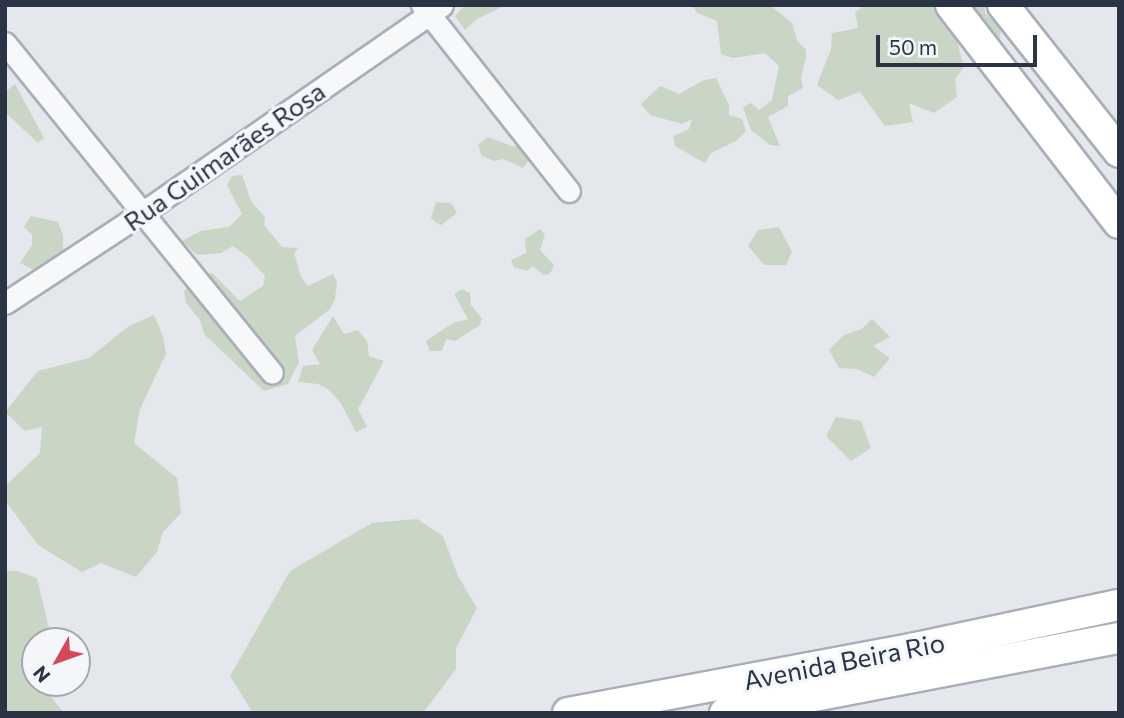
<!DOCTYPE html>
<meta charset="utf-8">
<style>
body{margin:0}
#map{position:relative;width:1124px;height:718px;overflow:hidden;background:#e4e7ec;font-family:Commissioner,sans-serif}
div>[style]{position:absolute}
.green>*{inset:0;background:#c9d6c5}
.roads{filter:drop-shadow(2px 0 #a9aeb7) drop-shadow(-2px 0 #a9aeb7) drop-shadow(0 2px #a9aeb7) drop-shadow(0 -2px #a9aeb7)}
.minor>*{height:21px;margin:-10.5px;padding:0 10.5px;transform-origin:10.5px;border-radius:10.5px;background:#f7f8fa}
.secondary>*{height:30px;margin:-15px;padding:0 15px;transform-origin:15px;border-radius:15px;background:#fff}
span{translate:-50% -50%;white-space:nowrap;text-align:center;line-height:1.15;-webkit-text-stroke:6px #f4f6f9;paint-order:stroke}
.street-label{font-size:26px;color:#2b3445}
.frame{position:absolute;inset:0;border:7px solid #2b3445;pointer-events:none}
.north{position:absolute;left:21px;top:627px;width:70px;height:70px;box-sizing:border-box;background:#f4f6f9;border:2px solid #a4a8b1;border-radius:50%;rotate:230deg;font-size:19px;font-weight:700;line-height:28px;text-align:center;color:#2b3445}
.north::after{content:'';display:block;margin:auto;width:24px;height:32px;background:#d1495b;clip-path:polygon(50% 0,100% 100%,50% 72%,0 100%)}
.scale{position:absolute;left:876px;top:35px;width:161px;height:32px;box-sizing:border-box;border:4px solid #2b3445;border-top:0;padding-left:9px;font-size:21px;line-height:24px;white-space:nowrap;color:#2b3445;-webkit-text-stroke:5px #f4f6f9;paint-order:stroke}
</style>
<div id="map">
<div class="green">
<i style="clip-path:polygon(465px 5px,506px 5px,477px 19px,465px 30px,455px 16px)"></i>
<i style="clip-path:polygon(692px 5px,770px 5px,792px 23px,797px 40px,806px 50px,806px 58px,801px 77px,803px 88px,788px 96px,788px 106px,768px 117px,780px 146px,770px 145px,751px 130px,743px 107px,751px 103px,759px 110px,772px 100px,779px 66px,765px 53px,733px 58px,721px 54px,717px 21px,697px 13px)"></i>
<i style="clip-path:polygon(866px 5px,933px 5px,954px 30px,964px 67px,955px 79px,957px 97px,934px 113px,909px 103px,913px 122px,885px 126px,860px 92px,838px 100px,817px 85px,831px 49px,832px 33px,858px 28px,855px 12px)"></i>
<i style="clip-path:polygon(956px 5px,985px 5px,985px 13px,1001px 28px,1000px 39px,994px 44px)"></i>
<i style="clip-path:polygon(716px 78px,729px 105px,729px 115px,742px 119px,746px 131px,736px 141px,711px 153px,705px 163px,675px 146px,673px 136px,689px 129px,692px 119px,682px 124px,650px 115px,641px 104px,660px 86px,679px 94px,704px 80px)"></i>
<i style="clip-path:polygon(15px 84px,44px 138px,38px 143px,5px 112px,5px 92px)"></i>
<i style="clip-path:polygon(488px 137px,511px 146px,525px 147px,529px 160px,523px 168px,503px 159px,494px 161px,482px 156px,478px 145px)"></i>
<i style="clip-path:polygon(242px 175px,251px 201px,265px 217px,264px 225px,282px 247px,298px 248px,294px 253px,301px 277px,308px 286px,333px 274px,337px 282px,335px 299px,330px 309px,295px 336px,299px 362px,288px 384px,264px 391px,204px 334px,200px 320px,186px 303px,184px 291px,199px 278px,212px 273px,240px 301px,263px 286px,265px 276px,248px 257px,233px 246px,221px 253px,197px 255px,182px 241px,201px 231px,229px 227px,242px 214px,227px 185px,232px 176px)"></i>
<i style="clip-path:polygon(436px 202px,451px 203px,457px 213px,441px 225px,435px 222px,431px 218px)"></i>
<i style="clip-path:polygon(31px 216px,58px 222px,63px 235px,63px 252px,42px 274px,20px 263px,32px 245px,32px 235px,24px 227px)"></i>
<i style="clip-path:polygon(779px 227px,792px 252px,786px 265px,764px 265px,748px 246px,758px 230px)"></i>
<i style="clip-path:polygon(540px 229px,545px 234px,540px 250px,554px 265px,550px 274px,543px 275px,533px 266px,527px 271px,514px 267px,511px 260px,526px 253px,525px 239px)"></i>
<i style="clip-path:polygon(462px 289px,470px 293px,471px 305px,482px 319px,480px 325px,455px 341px,446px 339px,442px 351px,430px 351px,426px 341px,453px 323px,468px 319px,454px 294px)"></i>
<i style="clip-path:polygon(154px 315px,163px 337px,166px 354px,140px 409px,134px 443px,177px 478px,181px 513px,163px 532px,157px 552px,136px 577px,101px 563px,82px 572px,38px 545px,5px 500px,5px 486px,40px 453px,42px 427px,25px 431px,5px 412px,38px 371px,89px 358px,129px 326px)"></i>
<i style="clip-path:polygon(333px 316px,344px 334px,358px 330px,367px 341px,369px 356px,384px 361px,358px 409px,367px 427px,356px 432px,340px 402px,328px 389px,318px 384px,298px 382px,303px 366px,320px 364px,312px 350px)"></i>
<i style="clip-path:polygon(872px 319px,890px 337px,873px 346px,890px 358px,874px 377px,857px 369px,839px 368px,829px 350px,844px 335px,862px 329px)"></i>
<i style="clip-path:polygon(836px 417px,861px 421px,871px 448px,851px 461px,826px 436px)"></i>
<i style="clip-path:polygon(417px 519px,443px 536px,458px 576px,477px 608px,456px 648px,456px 669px,424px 712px,253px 713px,230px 676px,290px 571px,372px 523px)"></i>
<i style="clip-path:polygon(5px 571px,18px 571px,37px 578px,50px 633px,48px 641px,35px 641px,35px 683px,40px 683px,64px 713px,5px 713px)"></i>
</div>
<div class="roads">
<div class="minor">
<i style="left:422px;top:5px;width:237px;rotate:51.7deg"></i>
<i style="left:5px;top:43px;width:424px;rotate:51deg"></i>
<i style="left:5px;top:303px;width:168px;rotate:-33.3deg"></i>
<i style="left:145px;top:211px;width:361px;rotate:-34.7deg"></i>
</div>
<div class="secondary">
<i style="left:951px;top:5px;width:275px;rotate:52.4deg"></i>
<i style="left:1003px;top:5px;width:187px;rotate:51.7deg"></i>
<i style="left:568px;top:713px;width:354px;rotate:-10.6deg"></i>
<i style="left:916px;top:648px;width:208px;rotate:-12deg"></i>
<i style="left:725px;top:713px;width:401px;rotate:-10.8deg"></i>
</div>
</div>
<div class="street-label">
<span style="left:224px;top:156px;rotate:-35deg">Rua Guimarães Rosa</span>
<span style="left:844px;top:661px;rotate:-11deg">Avenida Beira Rio</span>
</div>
<div class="frame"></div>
<div class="north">N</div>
<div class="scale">50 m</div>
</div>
